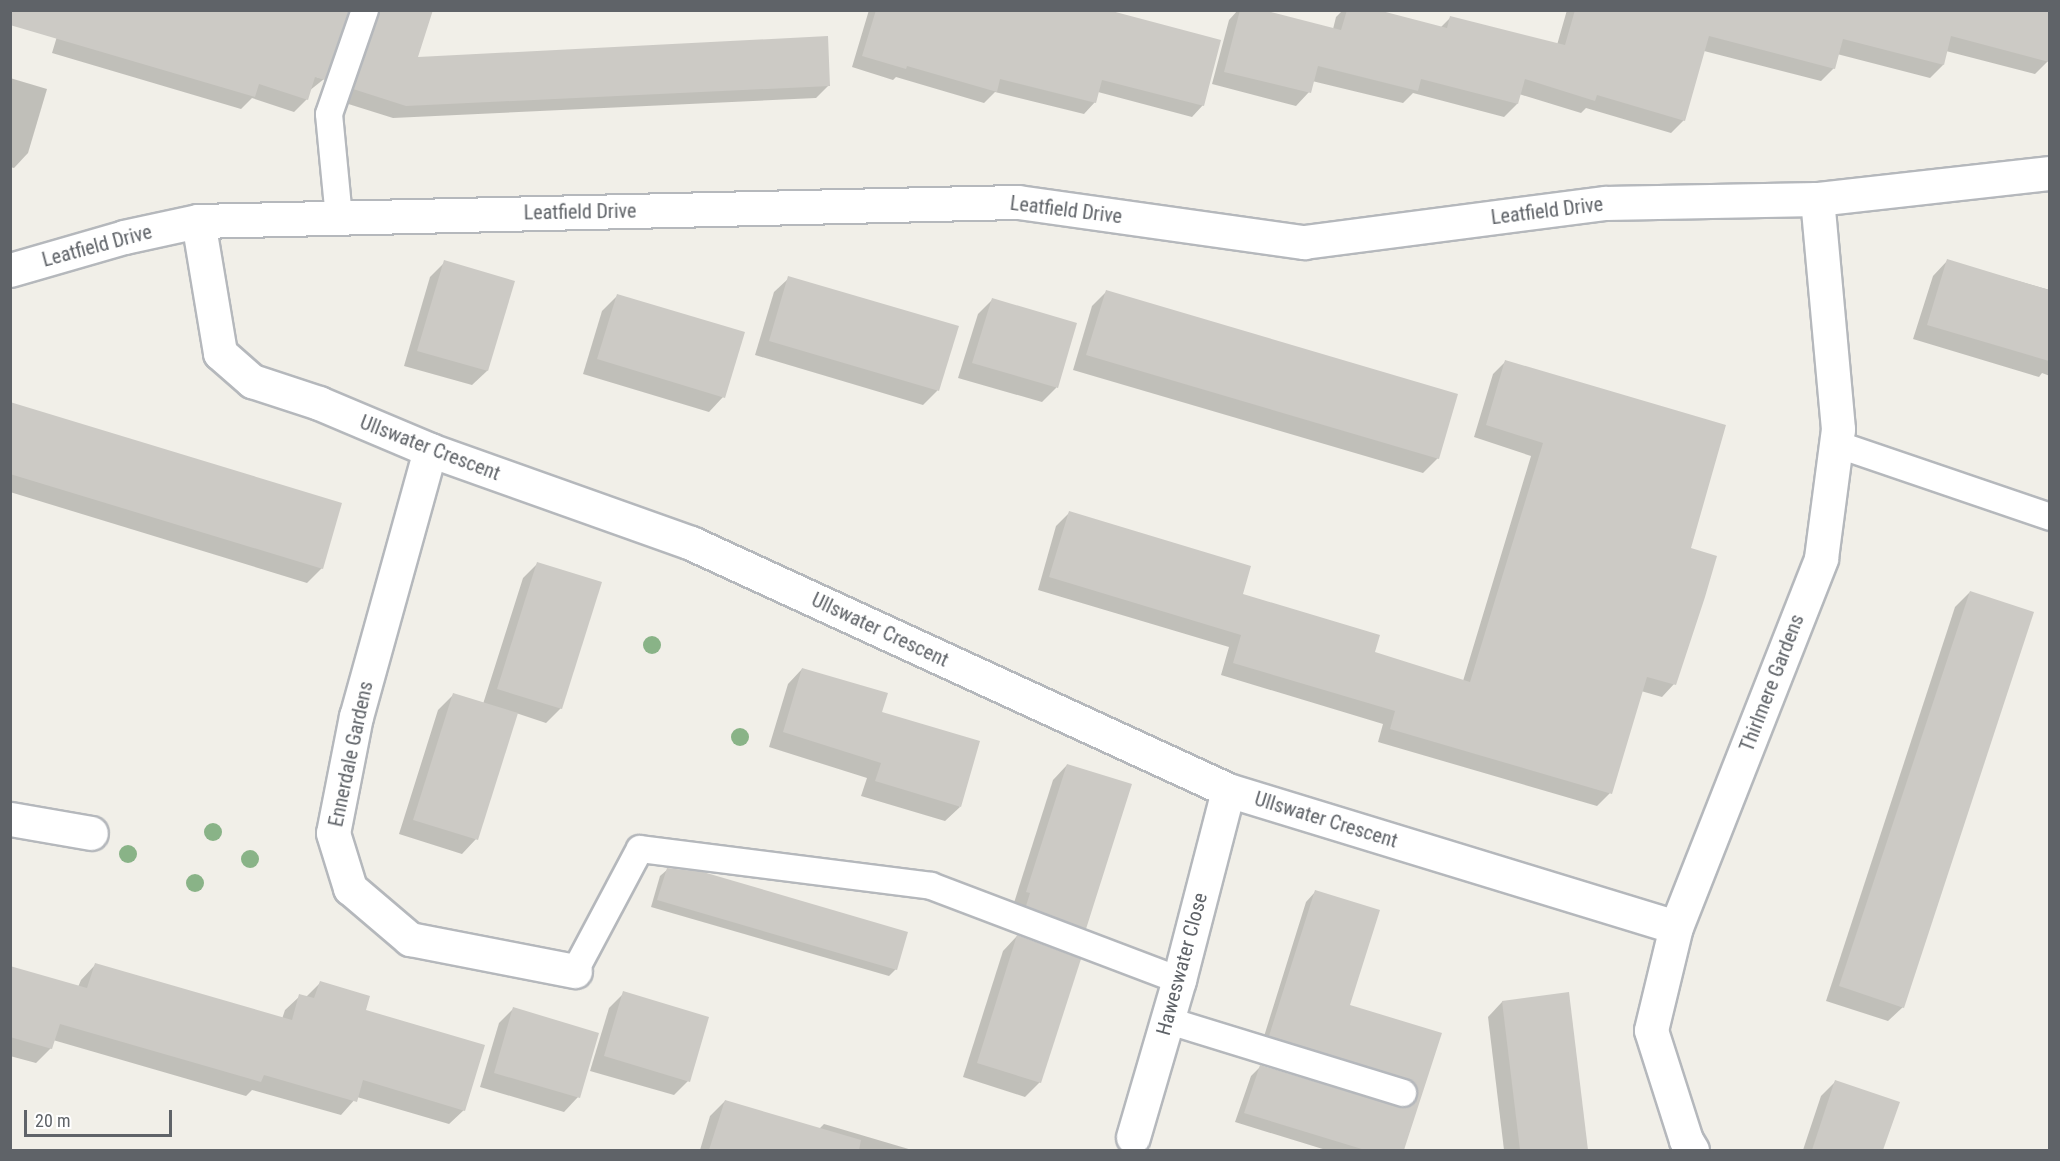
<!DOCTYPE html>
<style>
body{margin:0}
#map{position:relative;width:2060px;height:1161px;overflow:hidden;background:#f1efe8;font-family:"Roboto Condensed",sans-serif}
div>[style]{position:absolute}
.shadow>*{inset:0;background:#0003}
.building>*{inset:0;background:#cccac5}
.roads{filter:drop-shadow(2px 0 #b5b8bc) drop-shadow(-2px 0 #b5b8bc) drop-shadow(0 2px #b5b8bc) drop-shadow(0 -2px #b5b8bc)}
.service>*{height:26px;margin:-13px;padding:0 13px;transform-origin:13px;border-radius:13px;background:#fff}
.minor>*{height:33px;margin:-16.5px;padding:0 16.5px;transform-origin:16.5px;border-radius:16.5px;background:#fff}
.trees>*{width:18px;height:18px;margin:-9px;border-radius:50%;background:#89b387}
span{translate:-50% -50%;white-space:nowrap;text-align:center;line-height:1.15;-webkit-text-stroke:4.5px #fff;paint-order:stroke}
.street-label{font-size:20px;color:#5f6368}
.frame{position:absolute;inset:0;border:12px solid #5f6368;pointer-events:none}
.scale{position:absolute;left:24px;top:1110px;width:148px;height:27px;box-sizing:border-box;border:3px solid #5f6368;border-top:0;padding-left:8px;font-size:18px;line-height:21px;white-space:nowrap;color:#5f6368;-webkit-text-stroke:4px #fff;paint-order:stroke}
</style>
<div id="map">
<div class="shadow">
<i style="clip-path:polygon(65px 10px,324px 79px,309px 91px,307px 99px,294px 112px,252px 98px,241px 109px,52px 53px)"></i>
<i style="clip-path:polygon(359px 10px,432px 10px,416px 58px,829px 85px,816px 98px,393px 118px,342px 102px)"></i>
<i style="clip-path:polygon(869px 10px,1085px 10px,1203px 105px,1192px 117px,1098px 92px,1095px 102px,1084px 114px,995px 92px,984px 103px,896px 77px,893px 80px,852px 67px)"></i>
<i style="clip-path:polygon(1238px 10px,1258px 10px,1333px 29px,1336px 17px,1343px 10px,1373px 10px,1440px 28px,1450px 18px,1557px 45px,1567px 10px,2050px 10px,2050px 53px,2048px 61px,2035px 74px,1946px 51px,1943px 65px,1930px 78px,1837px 54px,1834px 68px,1821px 81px,1704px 51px,1684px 120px,1671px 133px,1586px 108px,1581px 113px,1519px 94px,1517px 104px,1504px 117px,1413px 93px,1403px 103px,1312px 81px,1309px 92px,1296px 106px,1212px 84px,1229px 20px)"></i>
<i style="clip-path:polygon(10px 78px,47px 89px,28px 153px,14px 168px,10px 167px)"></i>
<i style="clip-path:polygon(1947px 261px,2050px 290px,2050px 376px,2042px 373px,2039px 377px,1913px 339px,1933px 276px)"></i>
<i style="clip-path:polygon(445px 262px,513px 282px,487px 371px,472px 385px,404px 366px,430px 277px)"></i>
<i style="clip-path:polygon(789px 278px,957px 327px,937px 391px,923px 405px,755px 355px,774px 292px)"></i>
<i style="clip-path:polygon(1107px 291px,1438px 458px,1423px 473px,1073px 370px,1092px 306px)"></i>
<i style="clip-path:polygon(617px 296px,723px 397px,709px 412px,583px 374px,602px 311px)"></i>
<i style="clip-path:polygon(992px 300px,1075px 324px,1056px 388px,1042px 402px,958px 378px,978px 314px)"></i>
<i style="clip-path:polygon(1505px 362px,1689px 549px,1674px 684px,1662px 697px,1641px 691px,1610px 793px,1597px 806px,1378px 742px,1383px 724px,1221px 675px,1229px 647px,1038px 590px,1056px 526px,1069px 513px,1241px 595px,1373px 653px,1463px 681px,1531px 456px,1474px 437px,1493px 374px)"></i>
<i style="clip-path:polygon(10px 404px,322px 568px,307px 583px,10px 492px)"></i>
<i style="clip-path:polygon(537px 564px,561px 708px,546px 723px,516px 713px,476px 839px,462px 854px,399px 834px,438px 710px,453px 695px,483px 704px,523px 578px)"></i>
<i style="clip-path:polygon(1970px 592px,1903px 1007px,1888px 1021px,1826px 1001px,1955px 607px)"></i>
<i style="clip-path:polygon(802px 669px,880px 713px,960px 807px,945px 821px,861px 796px,867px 778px,769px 747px,788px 684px)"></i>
<i style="clip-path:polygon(1067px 765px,1085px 928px,1071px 943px,1013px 906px,1053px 780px)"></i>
<i style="clip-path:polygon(668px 869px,896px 969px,889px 976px,651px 907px,660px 876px)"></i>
<i style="clip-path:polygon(1315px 892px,1348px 1006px,1440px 1034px,1403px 1150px,1326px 1150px,1235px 1122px,1251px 1076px,1261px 1066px,1398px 1109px,1408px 1109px,1408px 1099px,1261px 1046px,1306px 902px)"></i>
<i style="clip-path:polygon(1017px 936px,1040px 1082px,1025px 1097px,963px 1077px,1003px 951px)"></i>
<i style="clip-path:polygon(95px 965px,282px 1019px,285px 1010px,300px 996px,306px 997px,320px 983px,364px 1011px,464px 1110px,449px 1124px,357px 1097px,341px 1115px,252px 1090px,246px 1096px,53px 1040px,51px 1048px,36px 1063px,10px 1056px,10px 968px,78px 987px,81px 980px)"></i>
<i style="clip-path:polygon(624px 993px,688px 1081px,674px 1095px,590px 1071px,609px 1008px)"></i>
<i style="clip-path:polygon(1568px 994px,1587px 1150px,1504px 1150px,1488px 1017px,1502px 1002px)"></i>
<i style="clip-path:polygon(514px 1008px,578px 1097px,564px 1112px,480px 1087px,499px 1023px)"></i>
<i style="clip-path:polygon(1835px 1082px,1898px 1103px,1882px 1150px,1803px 1150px,1821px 1096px)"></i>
<i style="clip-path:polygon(725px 1101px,819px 1129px,824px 1124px,912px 1150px,700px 1150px,710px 1116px)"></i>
</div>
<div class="building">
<i style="clip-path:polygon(10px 10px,349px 10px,325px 80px,315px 77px,308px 100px,259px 84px,255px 97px,10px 25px)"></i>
<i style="clip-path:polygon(380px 10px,433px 10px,418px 57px,828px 36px,830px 86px,406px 106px,353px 89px)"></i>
<i style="clip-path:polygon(876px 10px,1108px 10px,1221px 40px,1204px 106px,1102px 80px,1096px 103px,1000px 79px,997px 92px,907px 66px,906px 69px,862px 56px)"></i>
<i style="clip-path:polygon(1240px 10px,1263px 10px,1341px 30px,1347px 10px,1378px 10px,1447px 28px,1450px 16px,1565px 45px,1575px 10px,2049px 10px,2049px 62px,1951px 36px,1944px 65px,1843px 39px,1835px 69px,1709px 36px,1685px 121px,1597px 95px,1595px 101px,1525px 79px,1518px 104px,1421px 79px,1418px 91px,1318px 66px,1311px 93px,1224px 72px)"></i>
<i style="clip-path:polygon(1947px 259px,2049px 290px,2049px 361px,1927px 325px)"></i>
<i style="clip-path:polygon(444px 260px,515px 281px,488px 371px,417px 351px)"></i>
<i style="clip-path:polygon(788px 276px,959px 326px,939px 391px,769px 341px)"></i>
<i style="clip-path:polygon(1106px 290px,1458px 394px,1439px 459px,1086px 355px)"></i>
<i style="clip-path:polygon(617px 294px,745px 332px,725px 398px,597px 359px)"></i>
<i style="clip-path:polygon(992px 298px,1077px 323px,1058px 388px,972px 363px)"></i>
<i style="clip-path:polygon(1505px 360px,1726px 425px,1691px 548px,1717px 556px,1705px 597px,1676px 685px,1647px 677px,1612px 794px,1390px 729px,1395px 711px,1233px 663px,1241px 635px,1049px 577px,1069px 511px,1251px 566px,1243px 594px,1380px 635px,1375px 652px,1470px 682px,1543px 443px,1486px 425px)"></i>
<i style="clip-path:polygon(10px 402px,342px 503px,323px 569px,10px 474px)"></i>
<i style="clip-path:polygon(537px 562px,602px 582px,562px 709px,497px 689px)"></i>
<i style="clip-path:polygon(1970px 591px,2034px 612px,1904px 1008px,1839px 986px)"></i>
<i style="clip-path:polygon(802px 668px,888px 693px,882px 712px,980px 741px,961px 807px,875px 781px,881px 763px,783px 732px)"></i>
<i style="clip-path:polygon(453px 693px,518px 713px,478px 840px,413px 820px)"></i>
<i style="clip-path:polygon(1067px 764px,1132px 784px,1086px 929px,1026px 906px,1030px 893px,1026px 892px)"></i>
<i style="clip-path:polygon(667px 868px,703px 872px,908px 932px,897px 970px,657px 900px)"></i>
<i style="clip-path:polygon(1315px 890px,1380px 910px,1350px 1005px,1442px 1033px,1404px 1150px,1365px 1150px,1244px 1113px,1260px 1065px,1399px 1107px,1407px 1107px,1417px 1098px,1417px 1089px,1407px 1079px,1269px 1036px)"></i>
<i style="clip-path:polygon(1017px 935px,1081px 959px,1041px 1083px,977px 1063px)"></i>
<i style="clip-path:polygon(95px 963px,292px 1020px,299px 994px,314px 998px,320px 981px,370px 996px,366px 1010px,485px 1045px,465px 1111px,363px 1080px,357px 1102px,264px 1075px,261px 1082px,60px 1024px,52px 1049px,10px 1037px,10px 966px,87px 988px)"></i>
<i style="clip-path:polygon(623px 991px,709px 1017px,690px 1082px,604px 1056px)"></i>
<i style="clip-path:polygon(1569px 992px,1588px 1150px,1520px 1150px,1502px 1001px)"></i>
<i style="clip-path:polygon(513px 1007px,599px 1033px,580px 1098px,494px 1073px)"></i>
<i style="clip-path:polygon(1835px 1080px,1900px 1102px,1883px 1150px,1812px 1150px)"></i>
<i style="clip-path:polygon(725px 1100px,861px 1140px,859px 1150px,709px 1150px)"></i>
</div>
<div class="roads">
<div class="service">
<i style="left:339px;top:218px;width:104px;rotate:-95.5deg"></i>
<i style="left:329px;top:114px;width:110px;rotate:-70.9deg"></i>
<i style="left:1836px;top:444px;width:226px;rotate:18.8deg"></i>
<i style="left:575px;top:971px;width:138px;rotate:-62deg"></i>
<i style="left:640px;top:849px;width:293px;rotate:7.2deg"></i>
<i style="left:931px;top:886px;width:265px;rotate:20.8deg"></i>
<i style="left:1166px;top:1020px;width:248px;rotate:17.1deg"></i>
</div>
<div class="minor">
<i style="left:198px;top:221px;width:134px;rotate:80.5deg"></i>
<i style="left:220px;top:353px;width:43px;rotate:41.2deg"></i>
<i style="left:252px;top:381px;width:71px;rotate:18.2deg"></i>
<i style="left:319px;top:403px;width:121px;rotate:22.9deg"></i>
<i style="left:430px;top:450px;width:277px;rotate:19.6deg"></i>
<i style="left:691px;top:543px;width:591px;rotate:24.7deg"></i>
<i style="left:1228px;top:790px;width:468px;rotate:17deg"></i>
<i style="left:10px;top:270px;width:119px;rotate:-16.1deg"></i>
<i style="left:124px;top:237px;width:76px;rotate:-12.2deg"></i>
<i style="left:198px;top:221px;width:820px;rotate:-1.33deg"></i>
<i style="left:1018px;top:202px;width:289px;rotate:8deg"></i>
<i style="left:1304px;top:242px;width:304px;rotate:-7.4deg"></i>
<i style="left:1605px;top:203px;width:212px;rotate:-1.1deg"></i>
<i style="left:1817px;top:199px;width:234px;rotate:-6.4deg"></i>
<i style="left:430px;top:450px;width:276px;rotate:105.5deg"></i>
<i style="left:356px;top:716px;width:119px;rotate:101.1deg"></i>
<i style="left:333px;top:833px;width:58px;rotate:72.8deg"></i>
<i style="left:350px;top:888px;width:79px;rotate:40.4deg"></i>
<i style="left:410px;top:939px;width:168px;rotate:11deg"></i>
<i style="left:10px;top:819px;width:82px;rotate:9.8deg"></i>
<i style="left:1133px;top:1137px;width:164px;rotate:-73.7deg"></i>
<i style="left:1179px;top:980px;width:196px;rotate:-75.5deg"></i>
<i style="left:1692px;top:1150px;width:12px;rotate:-121deg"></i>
<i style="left:1686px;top:1140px;width:115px;rotate:-107.7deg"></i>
<i style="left:1651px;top:1030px;width:106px;rotate:-76.4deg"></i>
<i style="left:1676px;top:927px;width:396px;rotate:-68.5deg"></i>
<i style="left:1821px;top:558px;width:130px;rotate:-82.5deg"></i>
<i style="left:1838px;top:429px;width:231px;rotate:-95.2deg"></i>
</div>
</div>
<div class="trees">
<i style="left:652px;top:645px"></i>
<i style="left:740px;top:737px"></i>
<i style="left:213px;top:832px"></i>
<i style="left:128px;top:854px"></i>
<i style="left:250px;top:859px"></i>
<i style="left:195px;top:883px"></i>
</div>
<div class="street-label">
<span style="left:1066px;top:210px;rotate:7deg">Leatfield Drive</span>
<span style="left:1547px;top:211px;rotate:-7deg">Leatfield Drive</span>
<span style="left:580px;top:212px;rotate:-1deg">Leatfield Drive</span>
<span style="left:97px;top:246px;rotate:-15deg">Leatfield Drive</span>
<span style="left:430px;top:448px;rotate:21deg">Ullswater Crescent</span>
<span style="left:880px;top:630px;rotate:25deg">Ullswater Crescent</span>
<span style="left:1772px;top:683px;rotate:-69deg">Thirlmere Gardens</span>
<span style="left:351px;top:754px;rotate:-78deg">Ennerdale Gardens</span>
<span style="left:1326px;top:820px;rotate:17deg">Ullswater Crescent</span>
<span style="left:1182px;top:964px;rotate:-75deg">Haweswater Close</span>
</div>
<div class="frame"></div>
<div class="scale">20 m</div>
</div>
